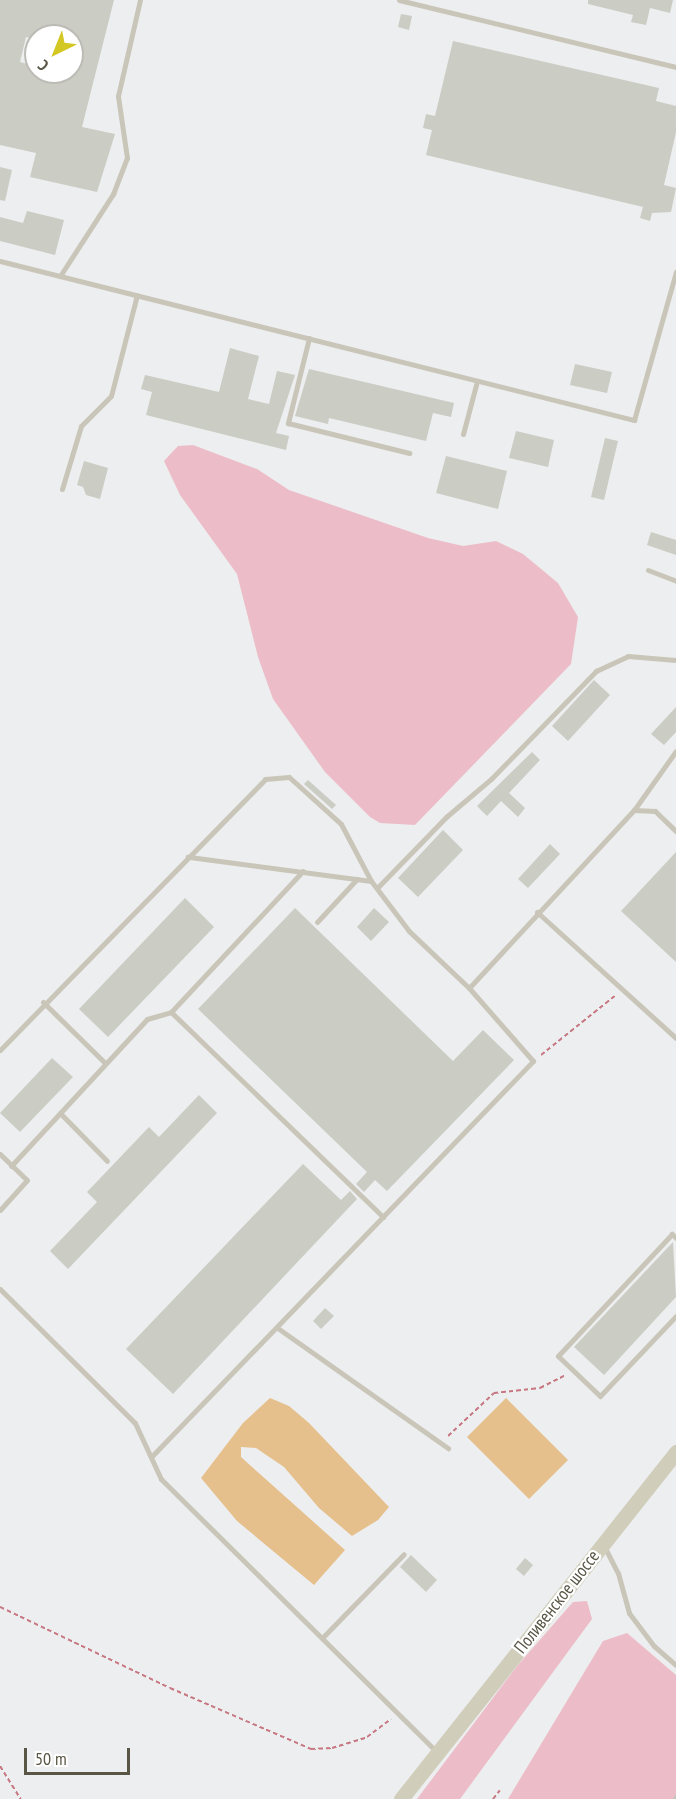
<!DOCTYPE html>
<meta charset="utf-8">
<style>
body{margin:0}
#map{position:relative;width:676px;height:1799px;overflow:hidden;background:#edeeef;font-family:"PT Sans Narrow",sans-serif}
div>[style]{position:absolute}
.green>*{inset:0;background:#ecbdc8}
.water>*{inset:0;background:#e6c08c}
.building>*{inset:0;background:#cbccc4}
.path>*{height:2px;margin-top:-1px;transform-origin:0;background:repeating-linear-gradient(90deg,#c77781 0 4.5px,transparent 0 7.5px)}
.lane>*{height:5px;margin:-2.5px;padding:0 2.5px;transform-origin:2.5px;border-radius:2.5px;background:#c9c6b9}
.secondary>*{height:15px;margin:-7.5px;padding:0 7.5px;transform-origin:7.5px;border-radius:7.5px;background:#d0cebb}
span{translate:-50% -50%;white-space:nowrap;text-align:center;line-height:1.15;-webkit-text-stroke:4.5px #fff;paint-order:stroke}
.street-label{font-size:18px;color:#595646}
.north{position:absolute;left:24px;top:24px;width:60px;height:60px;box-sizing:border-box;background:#fff;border:2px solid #bdbbb5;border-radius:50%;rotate:223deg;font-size:16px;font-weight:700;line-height:24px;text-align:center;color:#595646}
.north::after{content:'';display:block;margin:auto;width:21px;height:27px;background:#d3c723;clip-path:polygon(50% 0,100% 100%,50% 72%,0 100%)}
.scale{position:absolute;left:24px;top:1748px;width:106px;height:27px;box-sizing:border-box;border:3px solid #595646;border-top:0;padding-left:8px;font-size:18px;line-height:21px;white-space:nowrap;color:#595646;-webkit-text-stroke:4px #fff;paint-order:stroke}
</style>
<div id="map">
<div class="green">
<i style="clip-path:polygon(193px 445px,257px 469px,289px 490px,428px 538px,463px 546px,496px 541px,523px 554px,558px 583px,578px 617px,571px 664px,415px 825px,380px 823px,370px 817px,325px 772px,273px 699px,258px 657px,237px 574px,180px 495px,164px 461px,178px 446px)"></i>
<i style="clip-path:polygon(587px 1601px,592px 1619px,460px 1799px,417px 1799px,517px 1666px,573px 1602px)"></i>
<i style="clip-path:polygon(627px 1633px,676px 1675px,676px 1799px,508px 1799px,603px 1641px)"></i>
</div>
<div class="water">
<i style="clip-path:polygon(270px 1398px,289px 1406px,309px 1423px,389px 1507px,378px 1520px,352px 1536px,319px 1508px,284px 1467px,256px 1448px,241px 1447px,241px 1457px,345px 1550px,314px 1585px,237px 1521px,201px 1478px,243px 1423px)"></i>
<i style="clip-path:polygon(506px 1398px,568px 1460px,529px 1499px,467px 1437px)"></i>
</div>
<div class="building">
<i style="clip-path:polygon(evenodd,0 0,114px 0,82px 127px,115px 134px,97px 192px,30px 177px,36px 153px,0 145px,0 0,36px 36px,72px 36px,72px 72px,36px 72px,36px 66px,20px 62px,26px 37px,36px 39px,36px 36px)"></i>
<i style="clip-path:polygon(588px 0,673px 0,670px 13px,650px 8px,646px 25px,631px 22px,633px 15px,588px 4px)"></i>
<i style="clip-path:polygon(401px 14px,412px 16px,409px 30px,398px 27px)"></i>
<i style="clip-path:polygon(453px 41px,659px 88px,656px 101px,676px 106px,676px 132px,664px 185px,676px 188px,671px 212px,652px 213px,650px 221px,640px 218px,643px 207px,426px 155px,432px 130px,423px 128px,426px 114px,435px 116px)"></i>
<i style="clip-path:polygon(0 167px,12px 170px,5px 201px,0 200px)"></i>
<i style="clip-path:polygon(27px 211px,64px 220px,55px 255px,0 241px,0 217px,23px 223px)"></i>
<i style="clip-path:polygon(230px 348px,259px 356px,248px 399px,269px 404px,277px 371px,295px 375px,276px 433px,289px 436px,286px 450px,146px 415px,152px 392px,141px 389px,145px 375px,219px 392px)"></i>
<i style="clip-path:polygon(575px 364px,612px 372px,607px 393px,570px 385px)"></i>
<i style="clip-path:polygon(309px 369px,454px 403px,451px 417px,433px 413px,426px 441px,329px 418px,328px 424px,295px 416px)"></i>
<i style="clip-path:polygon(516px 431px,554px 440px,548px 467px,509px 458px)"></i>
<i style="clip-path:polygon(605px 438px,618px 441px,604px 500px,591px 497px)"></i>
<i style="clip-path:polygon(446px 456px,507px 471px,498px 509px,436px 493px)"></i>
<i style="clip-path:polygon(84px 461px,108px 468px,100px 499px,86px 495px,83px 487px,77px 485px)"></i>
<i style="clip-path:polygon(651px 532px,676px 540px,676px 555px,647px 545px)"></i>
<i style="clip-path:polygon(594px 680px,610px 695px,568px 741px,552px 726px)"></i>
<i style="clip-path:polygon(676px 707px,676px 732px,664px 745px,651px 734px)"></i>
<i style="clip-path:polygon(532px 752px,540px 760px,509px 793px,525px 808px,518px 817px,501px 801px,487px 816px,477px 806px)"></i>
<i style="clip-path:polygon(308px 780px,336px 805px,332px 809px,304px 784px)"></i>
<i style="clip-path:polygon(443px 830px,463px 850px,418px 897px,398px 878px)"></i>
<i style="clip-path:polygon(550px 844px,560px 854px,528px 888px,518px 879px)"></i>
<i style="clip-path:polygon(676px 852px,676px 962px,621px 911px)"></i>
<i style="clip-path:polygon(185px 898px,214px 927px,108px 1037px,79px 1009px)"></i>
<i style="clip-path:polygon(295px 908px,453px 1061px,483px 1030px,514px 1060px,387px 1191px,375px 1180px,364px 1192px,356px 1184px,367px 1172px,198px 1009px)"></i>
<i style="clip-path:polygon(374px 908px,389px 922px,371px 941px,357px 927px)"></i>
<i style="clip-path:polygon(52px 1058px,73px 1077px,20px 1132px,0 1113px)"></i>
<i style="clip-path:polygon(199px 1095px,217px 1113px,68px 1269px,50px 1251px,97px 1202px,87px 1192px,149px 1127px,159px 1137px)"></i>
<i style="clip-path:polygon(303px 1164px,341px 1200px,350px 1191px,357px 1199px,173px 1394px,126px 1349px)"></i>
<i style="clip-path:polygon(673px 1242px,676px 1297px,604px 1375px,574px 1347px)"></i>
<i style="clip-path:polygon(325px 1308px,334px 1316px,321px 1329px,313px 1321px)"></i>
<i style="clip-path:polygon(411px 1555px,437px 1580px,426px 1592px,400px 1567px)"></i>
<i style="clip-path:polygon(525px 1558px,533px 1565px,524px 1576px,516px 1569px)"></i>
</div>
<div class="path">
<i style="left:541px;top:1055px;width:96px;rotate:-38.7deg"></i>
<i style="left:448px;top:1436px;width:63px;rotate:-43.1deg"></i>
<i style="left:494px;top:1393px;width:46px;rotate:-6.2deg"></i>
<i style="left:540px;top:1388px;width:28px;rotate:-27deg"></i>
<i style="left:0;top:1607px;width:188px;rotate:25.5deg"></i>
<i style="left:170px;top:1688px;width:154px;rotate:23.4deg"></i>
<i style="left:311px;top:1749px;width:21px;rotate:-3deg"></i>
<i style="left:332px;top:1748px;width:37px;rotate:-17deg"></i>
<i style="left:367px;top:1737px;width:30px;rotate:-37deg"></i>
<i style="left:0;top:1766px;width:39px;rotate:58deg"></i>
<i style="left:493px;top:1799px;width:11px;rotate:-52deg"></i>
</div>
<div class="lane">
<i style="left:399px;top:0;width:285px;rotate:13.6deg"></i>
<i style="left:0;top:261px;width:654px;rotate:14.08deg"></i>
<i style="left:634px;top:420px;width:154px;rotate:-74.2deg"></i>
<i style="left:60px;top:276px;width:98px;rotate:-57.1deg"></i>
<i style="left:113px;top:194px;width:39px;rotate:-69deg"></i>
<i style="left:127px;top:158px;width:63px;rotate:-98.3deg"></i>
<i style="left:118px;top:96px;width:98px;rotate:-77.1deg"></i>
<i style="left:309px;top:338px;width:88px;rotate:103.9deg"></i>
<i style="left:288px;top:423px;width:125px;rotate:13.9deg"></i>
<i style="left:463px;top:434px;width:55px;rotate:-75.2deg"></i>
<i style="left:62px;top:489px;width:66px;rotate:-73.2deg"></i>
<i style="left:81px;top:426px;width:42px;rotate:-45deg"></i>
<i style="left:111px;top:396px;width:104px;rotate:-75.6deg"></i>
<i style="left:648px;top:570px;width:30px;rotate:21deg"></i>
<i style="left:634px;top:810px;width:21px;rotate:3deg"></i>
<i style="left:655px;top:811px;width:29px;rotate:44deg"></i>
<i style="left:378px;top:887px;width:98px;rotate:-45.8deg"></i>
<i style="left:446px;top:817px;width:59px;rotate:-40.2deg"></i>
<i style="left:491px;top:779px;width:151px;rotate:-45.8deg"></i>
<i style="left:596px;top:671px;width:35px;rotate:-25deg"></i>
<i style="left:628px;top:656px;width:48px;rotate:4.8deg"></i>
<i style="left:537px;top:912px;width:188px;rotate:42.2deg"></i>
<i style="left:317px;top:922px;width:59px;rotate:-47.1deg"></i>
<i style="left:469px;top:988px;width:243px;rotate:-47.2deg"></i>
<i style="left:634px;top:810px;width:72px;rotate:-54.6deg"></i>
<i style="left:43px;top:1002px;width:87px;rotate:44.5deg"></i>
<i style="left:171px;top:1012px;width:295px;rotate:44deg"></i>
<i style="left:0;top:1050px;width:379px;rotate:-45.6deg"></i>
<i style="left:265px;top:779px;width:24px;rotate:-5deg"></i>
<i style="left:289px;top:777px;width:70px;rotate:42.1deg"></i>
<i style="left:341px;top:824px;width:64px;rotate:62.2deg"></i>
<i style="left:60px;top:1113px;width:67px;rotate:45.6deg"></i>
<i style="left:0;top:1154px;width:37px;rotate:44deg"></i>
<i style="left:27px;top:1180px;width:40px;rotate:132deg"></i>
<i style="left:11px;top:1166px;width:200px;rotate:-47.2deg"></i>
<i style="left:147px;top:1019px;width:25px;rotate:-16deg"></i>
<i style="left:171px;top:1012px;width:193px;rotate:-46.9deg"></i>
<i style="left:676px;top:1238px;width:6px;rotate:-135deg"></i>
<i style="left:672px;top:1234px;width:167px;rotate:133.1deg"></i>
<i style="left:558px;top:1356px;width:58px;rotate:43.6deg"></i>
<i style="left:600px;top:1396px;width:110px;rotate:-46.5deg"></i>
<i style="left:0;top:1289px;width:190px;rotate:44.8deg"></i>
<i style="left:135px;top:1423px;width:62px;rotate:65.1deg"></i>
<i style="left:161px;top:1479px;width:388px;rotate:44.7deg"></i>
<i style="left:279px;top:1329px;width:207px;rotate:35.2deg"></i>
<i style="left:152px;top:1456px;width:549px;rotate:-46.03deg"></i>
<i style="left:533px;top:1061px;width:97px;rotate:-131.2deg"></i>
<i style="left:469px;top:988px;width:83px;rotate:-136.5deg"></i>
<i style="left:409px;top:931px;width:63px;rotate:-127.2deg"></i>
<i style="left:371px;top:881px;width:185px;rotate:-172.5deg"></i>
<i style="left:604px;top:1546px;width:30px;rotate:63deg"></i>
<i style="left:618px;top:1573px;width:41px;rotate:74.6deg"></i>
<i style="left:629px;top:1613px;width:41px;rotate:52.9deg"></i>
<i style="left:654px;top:1646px;width:29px;rotate:41deg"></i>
<i style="left:322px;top:1638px;width:117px;rotate:-45.7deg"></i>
<i style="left:675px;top:1799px;width:2px;rotate:-63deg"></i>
</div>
<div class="secondary">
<i style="left:401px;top:1799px;width:443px;rotate:-51.6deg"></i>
</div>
<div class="street-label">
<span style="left:557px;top:1602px;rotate:-52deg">Поливенское шоссе</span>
</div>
<div class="north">С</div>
<div class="scale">50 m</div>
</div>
